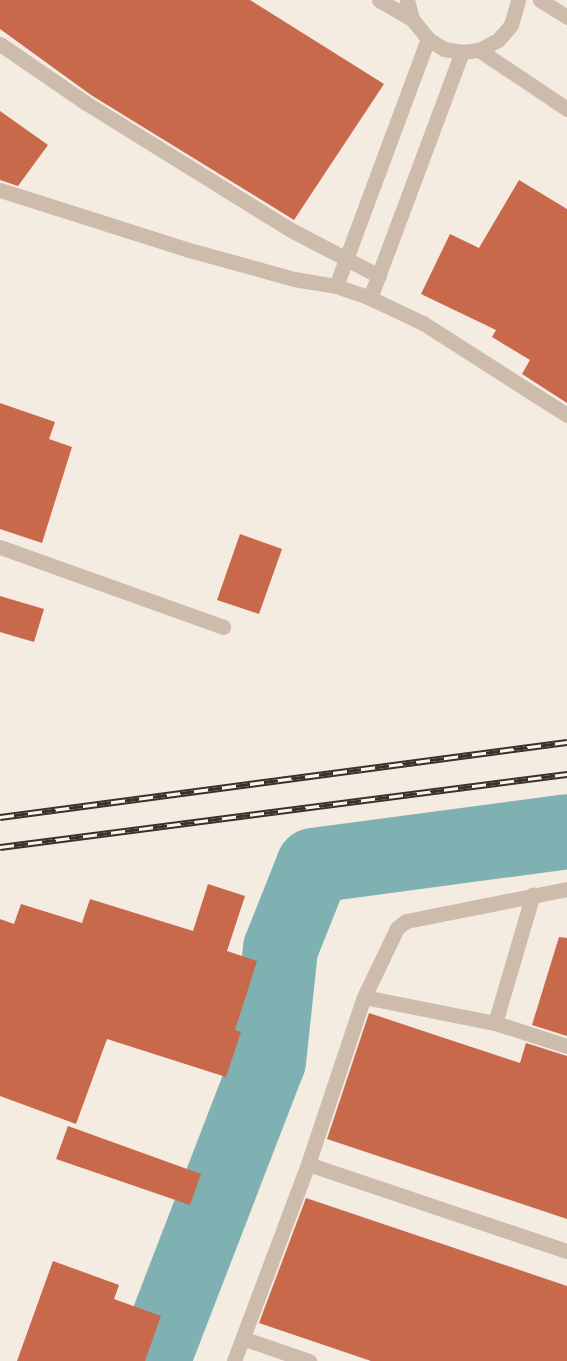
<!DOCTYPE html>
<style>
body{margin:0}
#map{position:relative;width:567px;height:1361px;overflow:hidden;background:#f4ebe1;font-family:Montserrat,sans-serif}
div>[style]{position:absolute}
.river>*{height:75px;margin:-37.5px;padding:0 37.5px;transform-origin:37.5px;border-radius:37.5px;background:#7fb0b2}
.building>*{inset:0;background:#c8694b}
.street>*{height:15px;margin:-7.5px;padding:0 7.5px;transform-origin:7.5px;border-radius:7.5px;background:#cdbbac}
.rail>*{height:7px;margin-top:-3.5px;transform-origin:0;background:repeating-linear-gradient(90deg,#fbf5ee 0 14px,#3b302b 0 28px);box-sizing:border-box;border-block:2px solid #3b302b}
span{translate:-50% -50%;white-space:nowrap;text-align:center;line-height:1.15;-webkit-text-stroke:4.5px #fbf5ee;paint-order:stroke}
</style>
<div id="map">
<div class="river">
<i style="left:152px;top:1361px;width:322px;rotate:-68.9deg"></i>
<i style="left:268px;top:1061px;width:114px;rotate:-83.9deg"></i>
<i style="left:280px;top:948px;width:89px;rotate:-68.3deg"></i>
<i style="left:313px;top:865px;width:256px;rotate:-7.6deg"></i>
</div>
<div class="building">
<i style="clip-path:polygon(0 0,250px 0,384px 84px,294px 220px,91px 95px,0 29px)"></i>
<i style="clip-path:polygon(0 111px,48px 145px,18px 186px,0 180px)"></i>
<i style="clip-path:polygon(519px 180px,567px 209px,567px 403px,522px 374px,530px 360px,492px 337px,496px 330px,421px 294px,450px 234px,479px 248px)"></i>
<i style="clip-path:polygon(0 403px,55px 422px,49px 439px,72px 447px,42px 543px,0 529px)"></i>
<i style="clip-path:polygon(240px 534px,282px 549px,259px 614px,217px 600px)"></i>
<i style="clip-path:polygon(0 596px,44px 609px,34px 642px,0 632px)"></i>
<i style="clip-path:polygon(208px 884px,245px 896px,227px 951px,257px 961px,235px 1030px,241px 1032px,226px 1077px,107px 1039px,76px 1124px,0 1096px,0 919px,14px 924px,21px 904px,82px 923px,90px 899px,193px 931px)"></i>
<i style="clip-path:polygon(559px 937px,567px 938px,567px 1036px,532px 1025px)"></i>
<i style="clip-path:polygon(369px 1013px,520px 1063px,526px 1043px,567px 1056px,567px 1219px,327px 1139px)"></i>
<i style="clip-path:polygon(68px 1126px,201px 1174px,190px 1205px,56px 1159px)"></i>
<i style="clip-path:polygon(306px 1198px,567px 1286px,567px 1361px,371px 1361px,259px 1323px)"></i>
<i style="clip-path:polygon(53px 1261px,119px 1285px,114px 1299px,161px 1316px,145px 1361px,17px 1361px)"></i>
</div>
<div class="street">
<i style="left:379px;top:0;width:38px;rotate:30deg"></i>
<i style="left:407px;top:0;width:20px;rotate:75deg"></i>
<i style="left:412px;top:19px;width:26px;rotate:51deg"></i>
<i style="left:428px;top:39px;width:19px;rotate:32deg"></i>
<i style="left:444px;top:49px;width:18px;rotate:9deg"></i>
<i style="left:462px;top:52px;width:17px;rotate:-7deg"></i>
<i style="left:479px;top:50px;width:21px;rotate:-28deg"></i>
<i style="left:498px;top:40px;width:20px;rotate:-49deg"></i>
<i style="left:511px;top:25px;width:26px;rotate:-74deg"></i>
<i style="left:540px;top:0;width:32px;rotate:32deg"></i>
<i style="left:0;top:44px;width:104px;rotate:34.5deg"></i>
<i style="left:86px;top:103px;width:241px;rotate:31.8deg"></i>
<i style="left:291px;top:230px;width:99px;rotate:27.6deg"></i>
<i style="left:479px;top:50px;width:106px;rotate:33.8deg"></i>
<i style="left:0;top:190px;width:198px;rotate:17.6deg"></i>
<i style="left:189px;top:250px;width:109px;rotate:15.4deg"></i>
<i style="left:294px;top:279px;width:43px;rotate:9.5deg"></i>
<i style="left:336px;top:286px;width:36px;rotate:19deg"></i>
<i style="left:370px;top:298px;width:59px;rotate:25.3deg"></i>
<i style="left:423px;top:323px;width:171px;rotate:32.6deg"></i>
<i style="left:336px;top:286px;width:264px;rotate:-69.6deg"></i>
<i style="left:370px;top:298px;width:263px;rotate:-69.5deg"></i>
<i style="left:0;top:547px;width:237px;rotate:19.7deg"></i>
<i style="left:364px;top:997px;width:134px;rotate:11.2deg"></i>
<i style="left:495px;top:1023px;width:76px;rotate:17.7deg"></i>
<i style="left:495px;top:1023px;width:134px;rotate:-73.6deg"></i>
<i style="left:308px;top:1164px;width:273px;rotate:18.6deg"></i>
<i style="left:245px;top:1339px;width:68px;rotate:19deg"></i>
<i style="left:234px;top:1361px;width:210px;rotate:-69.4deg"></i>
<i style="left:308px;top:1164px;width:176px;rotate:-71.5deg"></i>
<i style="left:364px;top:997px;width:76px;rotate:-64.4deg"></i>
<i style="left:397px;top:928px;width:11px;rotate:-38deg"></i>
<i style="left:406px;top:921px;width:164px;rotate:-11.2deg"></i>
</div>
<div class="rail">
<i style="left:0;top:817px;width:572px;rotate:-7.54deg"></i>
<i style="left:0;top:847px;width:572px;rotate:-7.34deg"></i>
</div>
</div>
